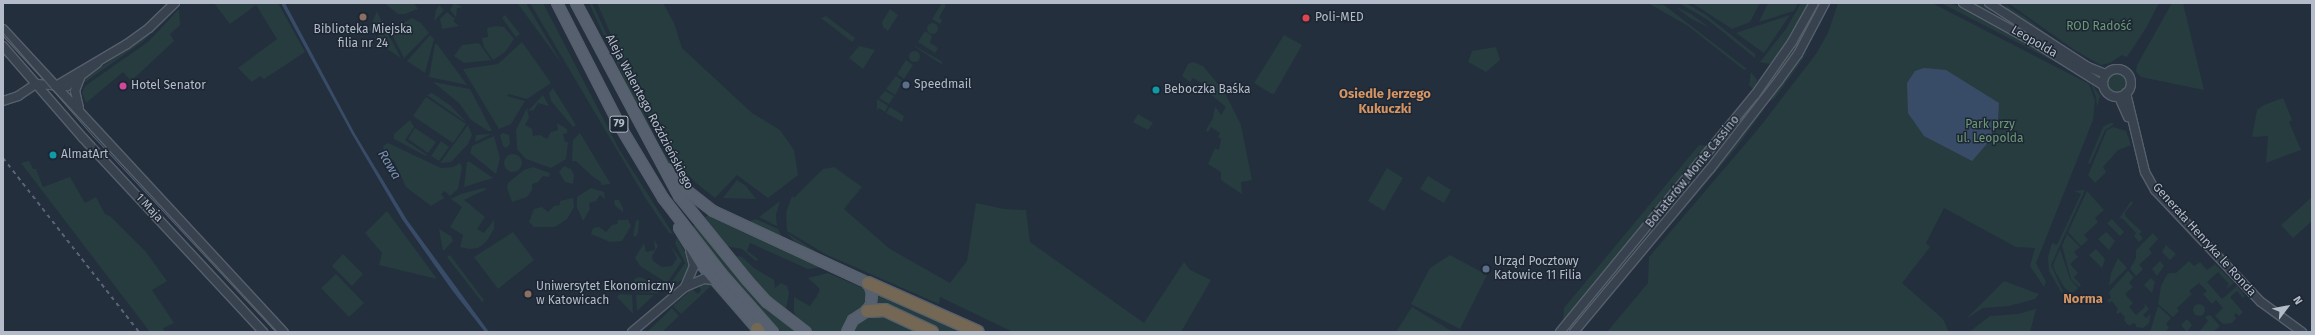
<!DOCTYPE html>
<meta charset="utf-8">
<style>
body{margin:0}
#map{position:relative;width:2315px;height:335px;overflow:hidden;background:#242f3e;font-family:"Fira Sans",sans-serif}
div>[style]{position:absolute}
.green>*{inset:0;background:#263c3f}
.round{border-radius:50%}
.water>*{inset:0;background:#394c67}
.roads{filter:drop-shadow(1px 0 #565f6c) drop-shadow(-1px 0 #565f6c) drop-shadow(0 1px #565f6c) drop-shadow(0 -1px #565f6c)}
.minor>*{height:8px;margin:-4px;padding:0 4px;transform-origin:4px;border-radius:4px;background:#38414e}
.minor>.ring{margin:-4px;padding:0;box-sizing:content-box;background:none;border:8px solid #38414e;border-radius:50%}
.major>*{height:10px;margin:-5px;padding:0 5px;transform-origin:5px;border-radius:5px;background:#56606e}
.highway>*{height:12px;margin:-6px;padding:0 6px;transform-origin:6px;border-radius:6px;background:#746855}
.tram>*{height:1px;margin:-0.5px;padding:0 0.5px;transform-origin:0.5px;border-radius:0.5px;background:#5a6575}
.rail>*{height:2px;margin-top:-1px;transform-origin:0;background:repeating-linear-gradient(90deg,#5a6575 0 4px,transparent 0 8px)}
.dots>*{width:11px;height:11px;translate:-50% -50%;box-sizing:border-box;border:2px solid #1d2633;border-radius:50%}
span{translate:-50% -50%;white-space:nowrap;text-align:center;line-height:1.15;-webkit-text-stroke:3px #1d2633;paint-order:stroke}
.shield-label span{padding:1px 3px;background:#1d2633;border:1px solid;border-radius:3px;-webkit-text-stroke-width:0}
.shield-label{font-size:11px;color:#b4bcc9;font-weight:700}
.poi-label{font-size:12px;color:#b4bcc9}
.left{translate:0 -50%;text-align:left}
.park-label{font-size:12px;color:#6b9a76}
.street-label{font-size:12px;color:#b4bcc9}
.neighbourhood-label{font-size:13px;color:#d59563;font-weight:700}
.water-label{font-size:13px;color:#7c92b1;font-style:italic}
.frame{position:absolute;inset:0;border:4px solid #b4bcc9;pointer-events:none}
.north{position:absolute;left:2267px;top:287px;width:40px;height:40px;-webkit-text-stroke:3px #1d2633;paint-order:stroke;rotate:58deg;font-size:11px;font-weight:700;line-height:16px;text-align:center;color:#b4bcc9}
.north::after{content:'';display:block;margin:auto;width:14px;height:18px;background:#b4bcc9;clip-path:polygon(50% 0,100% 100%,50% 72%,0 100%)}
</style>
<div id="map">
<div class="green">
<i style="clip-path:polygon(214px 3px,278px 3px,305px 52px,264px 79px,260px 76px,252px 82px,238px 68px,277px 39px,256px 5px,230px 24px)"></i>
<i style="clip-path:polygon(384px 3px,414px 3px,418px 9px,405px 14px,398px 14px)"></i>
<i style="clip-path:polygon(454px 3px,463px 7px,457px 8px,456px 17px,450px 10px)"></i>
<i style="clip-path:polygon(517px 3px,526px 3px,562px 64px,518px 4px)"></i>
<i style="clip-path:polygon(530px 3px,543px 3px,619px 149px,673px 234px,669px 233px,646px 199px)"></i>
<i style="clip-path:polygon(589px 3px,592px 3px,659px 145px,679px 173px,700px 194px,699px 197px,673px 171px,662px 154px,631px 94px)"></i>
<i style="clip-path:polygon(597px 3px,663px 3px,674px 23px,682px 48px,752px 113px,780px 130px,794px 150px,798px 175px,768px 198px,737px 175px,715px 198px,696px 183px,676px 162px,662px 141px,639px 98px)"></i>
<i style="clip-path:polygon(942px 3px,946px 5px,939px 18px,942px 20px,940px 24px,932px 19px)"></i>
<i style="clip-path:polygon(1648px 3px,1664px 5px,1747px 69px,1744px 70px,1688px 26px)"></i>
<i style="clip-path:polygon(1679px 3px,1686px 3px,1706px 15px,1755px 54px,1755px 58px,1708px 20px)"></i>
<i style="clip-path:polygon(1692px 3px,1760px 3px,1750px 22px,1732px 29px)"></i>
<i style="clip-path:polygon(1768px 3px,1798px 3px,1794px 11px,1759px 22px)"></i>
<i style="clip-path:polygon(1801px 3px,1810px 3px,1779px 54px,1770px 64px,1760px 62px,1786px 29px)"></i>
<i style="clip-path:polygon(1838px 3px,1932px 3px,2089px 84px,2095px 101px,2093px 120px,2036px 263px,2046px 282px,2044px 287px,2030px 266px,2035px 248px,2016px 247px,1944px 208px,1926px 243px,1930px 247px,1902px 283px,1943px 319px,1949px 332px,1607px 332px,1648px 283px,1649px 257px,1759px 128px,1816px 54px,1828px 33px)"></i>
<i style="clip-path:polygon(1941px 3px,1950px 3px,1974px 13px,2054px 56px,2086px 78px)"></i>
<i style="clip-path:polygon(1970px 3px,1981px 3px,1995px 11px,1988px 12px)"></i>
<i style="clip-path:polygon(2008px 3px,2159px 3px,2146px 28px,2127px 57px,2122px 55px,2110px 63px,2101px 65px,2076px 51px)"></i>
<i style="clip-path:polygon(2172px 3px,2183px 3px,2204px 90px,2141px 77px,2136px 72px,2137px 65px)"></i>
<i style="clip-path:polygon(439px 5px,444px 10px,434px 21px,436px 10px)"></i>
<i style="clip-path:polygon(2005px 5px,2022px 15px,2077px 56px,2070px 53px,2007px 9px)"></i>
<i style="clip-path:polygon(1676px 7px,1691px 14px,1710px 28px,1690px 18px)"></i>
<i style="clip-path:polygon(179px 9px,180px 25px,170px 34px,174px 41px,131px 81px,123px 72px,86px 103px,82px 93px,85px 86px,148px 42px)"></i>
<i style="clip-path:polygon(890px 9px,898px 15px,888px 31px,883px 27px,882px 22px)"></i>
<i style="clip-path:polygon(377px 11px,383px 25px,381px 30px,373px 35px,369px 30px)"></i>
<i style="clip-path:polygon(447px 12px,455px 19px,453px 21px,459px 26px,442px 29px,440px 19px)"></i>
<i style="clip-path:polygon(505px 15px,520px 34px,516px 37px,502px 18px)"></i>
<i style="clip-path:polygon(1790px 15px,1764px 53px,1736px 33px)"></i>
<i style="clip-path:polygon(826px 16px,855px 38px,852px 42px,821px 18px)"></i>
<i style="clip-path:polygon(169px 17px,142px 42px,81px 85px,85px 78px,140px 41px)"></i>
<i style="clip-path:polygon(1810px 17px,1795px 51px,1780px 72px,1776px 74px)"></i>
<i style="clip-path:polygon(412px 18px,421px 23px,429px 33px,404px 58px,390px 30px)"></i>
<i class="round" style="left:926.5px;top:22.5px;width:11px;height:11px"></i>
<i style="clip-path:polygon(495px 26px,504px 27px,514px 39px,505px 52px,493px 60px,484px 47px,482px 38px,488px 37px,487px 28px)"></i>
<i style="clip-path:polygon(386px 31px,387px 32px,401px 58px,376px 42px,374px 38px)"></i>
<i style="clip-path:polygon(925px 31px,932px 36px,930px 43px,938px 48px,935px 53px,918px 42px)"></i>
<i style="clip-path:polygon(430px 35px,434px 39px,425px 73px,407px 61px)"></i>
<i style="clip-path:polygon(1284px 35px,1302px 45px,1274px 94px,1270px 93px,1254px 83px)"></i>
<i style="clip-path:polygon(522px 42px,551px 83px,527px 99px,509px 94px,507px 96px,525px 101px,511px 124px,499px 129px,463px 69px,498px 64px)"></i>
<i style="clip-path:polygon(479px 43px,491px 60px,464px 63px,454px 56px,462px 45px)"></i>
<i style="clip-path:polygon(435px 44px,437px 44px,467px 85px,429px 77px)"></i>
<i style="clip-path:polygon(1813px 45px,1775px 98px,1769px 102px,1790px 73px)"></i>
<i style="clip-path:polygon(859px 46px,875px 50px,863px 69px,849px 58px)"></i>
<i style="clip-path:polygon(915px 46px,941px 61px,943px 65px,915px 47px)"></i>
<i style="clip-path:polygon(1496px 47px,1500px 60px,1486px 72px,1468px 62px,1472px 51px)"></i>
<i class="round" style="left:908.5px;top:50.5px;width:11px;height:11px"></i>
<i style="clip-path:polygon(906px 60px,913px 65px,904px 79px,897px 74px)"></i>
<i style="clip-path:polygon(1193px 62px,1203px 66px,1224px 91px,1241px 125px,1252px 180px,1241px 182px,1242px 194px,1221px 180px,1221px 172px,1208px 164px,1215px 148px,1219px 150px,1221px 139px,1218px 137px,1220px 133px,1211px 127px,1208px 132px,1206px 130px,1213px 118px,1215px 106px,1221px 115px,1226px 107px,1209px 93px,1211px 88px,1193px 78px,1190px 82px,1182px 76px,1188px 64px)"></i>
<i style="clip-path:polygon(1751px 72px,1757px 80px,1754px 90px,1749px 85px)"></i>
<i class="round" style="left:2106px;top:72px;width:20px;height:20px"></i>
<i style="clip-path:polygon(896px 76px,903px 81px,895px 95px,886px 89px)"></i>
<i style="clip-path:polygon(433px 82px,470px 89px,492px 131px,488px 131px,471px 120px,459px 103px)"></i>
<i style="clip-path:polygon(2091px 83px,2100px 96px,2097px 107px,2096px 97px)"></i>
<i style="clip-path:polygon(553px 88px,576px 125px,573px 127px,551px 101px,549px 93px)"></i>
<i style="clip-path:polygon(885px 91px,894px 96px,889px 104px,879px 98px)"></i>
<i style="clip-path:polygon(432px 93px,451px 106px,467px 123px,427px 95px)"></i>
<i style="clip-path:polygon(543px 95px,549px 106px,538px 103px,534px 110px,528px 111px)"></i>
<i style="clip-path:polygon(426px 97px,466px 124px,453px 143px,413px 116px)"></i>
<i style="clip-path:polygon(2283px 98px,2292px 120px,2289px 122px,2301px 150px,2266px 163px,2268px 136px,2252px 137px,2257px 110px,2264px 105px)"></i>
<i style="clip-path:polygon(877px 99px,888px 106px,885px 112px,879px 108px,877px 111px)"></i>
<i style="clip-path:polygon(890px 107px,904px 116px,902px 122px,886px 113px)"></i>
<i style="clip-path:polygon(1766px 107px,1736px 148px,1641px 260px,1641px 257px)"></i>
<i style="clip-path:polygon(527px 108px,529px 118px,525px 125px,532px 129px,533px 136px,540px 135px,547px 139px,551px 132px,558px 130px,557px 123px,567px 129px,567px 133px,563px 134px,565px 142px,568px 142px,566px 159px,551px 168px,526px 159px,517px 149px,516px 130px)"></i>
<i style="clip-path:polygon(1138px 114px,1153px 123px,1148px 130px,1133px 122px)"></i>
<i style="clip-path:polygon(410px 120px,414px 127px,405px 140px,427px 155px,426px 156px,394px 139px,394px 134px)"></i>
<i style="clip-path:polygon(2110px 123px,2113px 123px,2113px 125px,2105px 130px,2090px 164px,2088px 163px,2103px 127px)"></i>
<i style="clip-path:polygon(468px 125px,472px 135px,468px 144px,451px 162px,440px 163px)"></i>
<i style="clip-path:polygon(2113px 127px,2126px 131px,2131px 145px,2118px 150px,2103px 167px,2106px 172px,2095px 183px,2088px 175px,2107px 130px)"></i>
<i style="clip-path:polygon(415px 128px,436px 142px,428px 153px,408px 139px)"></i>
<i style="clip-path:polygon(503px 133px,509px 135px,510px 144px,506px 148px,503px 146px,500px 135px)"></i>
<i style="clip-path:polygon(580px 133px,610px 183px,610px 184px,601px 185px,601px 182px,592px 176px,576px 161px,572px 161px,573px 140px)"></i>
<i style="clip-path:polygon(491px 134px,475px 142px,476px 135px)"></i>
<i style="clip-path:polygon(494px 136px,500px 158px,496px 174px,470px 153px,472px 146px)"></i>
<i style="clip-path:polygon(441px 141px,449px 147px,439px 161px,431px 156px)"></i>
<i style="clip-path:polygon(388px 143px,441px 168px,453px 167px,460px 163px,462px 167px,458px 189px,450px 196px,445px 191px,441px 194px,444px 198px,431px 206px,406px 187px,394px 161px,384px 153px,383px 146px)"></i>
<i style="clip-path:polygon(1699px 145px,1706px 146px,1701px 156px,1563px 322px,1564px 308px)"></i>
<i class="round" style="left:504px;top:154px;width:18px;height:18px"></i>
<i style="clip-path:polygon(29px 161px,33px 169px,36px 169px,43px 187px,70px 177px,85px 203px,96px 197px,105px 214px,110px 216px,146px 252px,167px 281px,152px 290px,174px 323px,163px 328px,165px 332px,150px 332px,21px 163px)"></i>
<i style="clip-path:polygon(467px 162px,470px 162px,493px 178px,464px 187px)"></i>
<i style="clip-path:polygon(564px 166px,571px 169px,574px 175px,573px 184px,565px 182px,559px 172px)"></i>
<i style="clip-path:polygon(533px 167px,550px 173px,549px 177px,543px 176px,538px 182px,532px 184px,532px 190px,527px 197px,512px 202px,507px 188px,508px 183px,524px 170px)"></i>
<i style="clip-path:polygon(834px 167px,862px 187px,844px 209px,890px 249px,950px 283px,967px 261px,976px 203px,1004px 209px,1026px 210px,1030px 242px,1144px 323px,1184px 262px,1190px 270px,1211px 280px,1181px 332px,1013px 332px,940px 297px,939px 304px,825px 254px,787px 231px,786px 213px,792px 196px,794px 198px,823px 169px)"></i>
<i style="clip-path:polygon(1387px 168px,1403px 178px,1384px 211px,1368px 201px)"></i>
<i style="clip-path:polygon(1428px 176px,1451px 190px,1444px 203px,1420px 189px)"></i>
<i style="clip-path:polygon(737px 180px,746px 186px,756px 199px,723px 198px)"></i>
<i style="clip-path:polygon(483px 188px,487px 189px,464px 200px,485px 217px,477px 229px,484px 233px,494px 220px,494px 229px,486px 242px,478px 248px,469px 249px,460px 247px,463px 235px,450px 227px,462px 207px,451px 199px,461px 194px)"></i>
<i style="clip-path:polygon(591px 188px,604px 192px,605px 199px,600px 195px,596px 201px,589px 203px,590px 209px,583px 221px,577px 207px,577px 197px)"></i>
<i style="clip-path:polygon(2085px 190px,2051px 265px,2065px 296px,2064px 297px,2049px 271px,2048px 257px,2052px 243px,2057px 245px,2081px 194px,2075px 191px)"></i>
<i style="clip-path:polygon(2087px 191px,2104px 210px,2095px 218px,2098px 222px,2084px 235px,2088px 240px,2081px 246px,2068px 232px)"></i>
<i style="clip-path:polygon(2312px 197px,2312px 221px,2293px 238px,2281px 225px)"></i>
<i style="clip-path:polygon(573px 198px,574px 207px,567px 219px,555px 227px,534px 227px,529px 222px,534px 209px,542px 207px,548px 212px,554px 206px,560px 205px,560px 201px)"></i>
<i style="clip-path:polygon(614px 200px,619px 200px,623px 208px,623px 212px,615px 206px)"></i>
<i style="clip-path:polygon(780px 201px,776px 215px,777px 226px,759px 217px)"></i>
<i style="clip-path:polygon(2131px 201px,2133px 203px,2125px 212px,2125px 216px,2142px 232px,2139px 234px,2143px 238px,2139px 242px,2134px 236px,2136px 233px,2122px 218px,2119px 219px)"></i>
<i style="clip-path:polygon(387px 211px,437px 279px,379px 265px,382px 253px,365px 233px)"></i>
<i style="clip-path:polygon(710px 214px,823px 267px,808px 269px,750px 243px,747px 251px,758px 259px,756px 261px,742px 249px,725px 246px,703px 219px)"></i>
<i style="clip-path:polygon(627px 218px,631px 226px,622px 241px,610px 242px,591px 234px,593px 228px,599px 227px,606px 232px,612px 225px,618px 224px,617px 220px,627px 220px)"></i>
<i style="clip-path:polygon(756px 219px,778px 229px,783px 239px,747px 222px)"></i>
<i style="clip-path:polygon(2112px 219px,2124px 232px,2120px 236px,2107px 223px)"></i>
<i style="clip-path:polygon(639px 220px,638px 233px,636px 237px,633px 235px,636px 221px)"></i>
<i style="clip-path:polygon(695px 225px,726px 262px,799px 332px,781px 332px,712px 253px,692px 227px)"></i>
<i style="clip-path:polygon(439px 229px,451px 236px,453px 241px,443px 251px)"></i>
<i style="clip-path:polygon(513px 232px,534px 260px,498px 289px,474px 257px)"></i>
<i style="clip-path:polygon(2106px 232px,2115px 241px,2109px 250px,2098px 239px)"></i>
<i style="clip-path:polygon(787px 233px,823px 256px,881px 281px,878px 283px,824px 258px,794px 241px)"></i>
<i style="clip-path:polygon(2153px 233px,2158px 239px,2149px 249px,2152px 253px,2139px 265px,2143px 269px,2136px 276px,2130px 269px,2136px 258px,2136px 250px)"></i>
<i style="clip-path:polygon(2067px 234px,2080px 247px,2074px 252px,2078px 257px,2070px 264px,2078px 273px,2074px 277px,2081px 285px,2079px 287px,2071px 279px,2062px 246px)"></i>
<i style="clip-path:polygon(677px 238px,691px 262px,686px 278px,673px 285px,670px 284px,685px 263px,675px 243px)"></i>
<i style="clip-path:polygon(654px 239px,658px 246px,652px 256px,653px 261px,662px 267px,672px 266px,677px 258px,670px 245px,682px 261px,667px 283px,640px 266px,635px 258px,644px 243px,646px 252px,655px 250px)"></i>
<i style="clip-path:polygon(2166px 245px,2176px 254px,2170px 260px,2162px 252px)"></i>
<i style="clip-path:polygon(2060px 249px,2070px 279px,2078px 288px,2072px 294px,2064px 287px,2055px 271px,2053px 265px)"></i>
<i style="clip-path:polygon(2096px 249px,2105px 259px,2102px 268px,2089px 255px)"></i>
<i style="clip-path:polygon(343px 254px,363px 274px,352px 286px,332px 266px)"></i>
<i style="clip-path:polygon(450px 255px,484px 300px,482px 302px,447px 257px)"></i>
<i style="clip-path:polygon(732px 255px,742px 257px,754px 268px,774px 280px,775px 288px,781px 283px,787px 286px,789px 293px,786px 309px,782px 309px,767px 295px)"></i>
<i style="clip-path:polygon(1450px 255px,1487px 275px,1460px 329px,1411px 304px,1430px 268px)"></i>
<i style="clip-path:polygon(2118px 258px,2127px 268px,2109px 286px,2111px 273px)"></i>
<i style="clip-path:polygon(2160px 261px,2164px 266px,2157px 276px,2152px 269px)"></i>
<i style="clip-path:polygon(2189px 261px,2194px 266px,2200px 262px,2207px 270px,2215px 264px,2234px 283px,2226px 289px,2229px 284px,2218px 272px,2207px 282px,2222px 299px,2237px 286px,2245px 296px,2243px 298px,2237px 291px,2230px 297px,2243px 312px,2239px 316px,2236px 313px,2234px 315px,2236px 318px,2232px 323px,2223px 324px,2215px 316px,2223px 308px,2216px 300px,2212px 304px,2203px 294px,2207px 291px,2199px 283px,2189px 291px,2192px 294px,2177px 308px,2179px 311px,2173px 317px,2158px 304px,2161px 286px,2166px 276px,2169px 273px,2176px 273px)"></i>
<i style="clip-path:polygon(2128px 271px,2134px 277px,2129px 283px,2133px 287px,2125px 294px,2133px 303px,2129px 307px,2136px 315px,2145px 307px,2144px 303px,2149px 309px,2143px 315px,2146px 318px,2151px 314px,2149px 323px,2143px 328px,2136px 327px,2136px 324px,2132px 323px,2131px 326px,2127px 324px,2124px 320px,2125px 317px,2120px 312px,2118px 314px,2116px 312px,2118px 309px,2112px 301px,2109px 303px,2107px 300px,2111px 298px,2109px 292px)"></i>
<i style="clip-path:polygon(828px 273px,867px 290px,867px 304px,844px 332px,813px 332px,798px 321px,794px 312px,794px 297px,810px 306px,817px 296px,820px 289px,808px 278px)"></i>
<i style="clip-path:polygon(336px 274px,364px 303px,349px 317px,321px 288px)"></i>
<i style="clip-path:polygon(639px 277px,643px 278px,661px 289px,657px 293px,635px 292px,634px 279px)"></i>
<i style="clip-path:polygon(2151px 278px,2155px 282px,2152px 293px,2144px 285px)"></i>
<i style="clip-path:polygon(2004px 281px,2039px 294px,2035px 299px,2009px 306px,1983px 308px,1966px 319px)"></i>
<i style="clip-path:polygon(711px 282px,756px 332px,751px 332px,711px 286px,681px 314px,673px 306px,692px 289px,698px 294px,701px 290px,698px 284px)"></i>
<i style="clip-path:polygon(876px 293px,969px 332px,938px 332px,933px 327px,876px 305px)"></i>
<i style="clip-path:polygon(620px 294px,632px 295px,633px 314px,617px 297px)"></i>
<i style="clip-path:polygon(636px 295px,654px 295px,637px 311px)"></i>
<i class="round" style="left:2193px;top:304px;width:12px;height:12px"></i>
<i style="clip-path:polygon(2158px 306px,2171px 318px,2166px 324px,2169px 328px,2165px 332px,2150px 332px)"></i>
<i style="clip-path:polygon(1412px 307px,1453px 332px,1396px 332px)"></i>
<i style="clip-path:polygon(672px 308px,679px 316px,662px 332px,647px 332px)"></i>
<i style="clip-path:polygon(2036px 309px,2030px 332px,1969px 332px,1990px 316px,2018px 314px)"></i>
<i style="clip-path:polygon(877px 313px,925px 332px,852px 332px,863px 318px)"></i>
<i style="clip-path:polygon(2210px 315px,2220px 326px,2213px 332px,2199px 332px,2208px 321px,2205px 317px)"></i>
<i style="clip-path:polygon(2187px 319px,2192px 325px,2187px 332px,2181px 325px)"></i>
</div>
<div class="water">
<i style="clip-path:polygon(281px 3px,285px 3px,355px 134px,407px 220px,489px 332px,485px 332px,452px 290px,402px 219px,352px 134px)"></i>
<i style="clip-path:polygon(1924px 68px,1946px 70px,1999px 103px,1998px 121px,1986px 145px,1972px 161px,1924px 136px,1908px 113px,1907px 83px,1915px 71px)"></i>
</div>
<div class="roads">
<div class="minor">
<i style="left:1963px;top:3px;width:87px;rotate:28.9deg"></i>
<i style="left:2039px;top:45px;width:75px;rotate:32deg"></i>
<i style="left:1989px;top:3px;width:118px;rotate:32.9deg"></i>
<i style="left:2088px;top:67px;width:18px;rotate:22deg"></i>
<i style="left:3px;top:29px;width:413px;rotate:47.2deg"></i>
<i style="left:3px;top:46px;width:122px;rotate:49deg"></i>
<i style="left:83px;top:138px;width:265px;rotate:47.1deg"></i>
<i class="ring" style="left:2103px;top:69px;width:20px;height:20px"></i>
<i style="left:56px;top:86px;width:82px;rotate:-30.6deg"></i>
<i style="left:127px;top:44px;width:27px;rotate:-36deg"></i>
<i style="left:149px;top:28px;width:36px;rotate:-44deg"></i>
<i style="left:2126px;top:93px;width:81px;rotate:76.5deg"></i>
<i style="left:2145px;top:172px;width:21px;rotate:61deg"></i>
<i style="left:2155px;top:190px;width:154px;rotate:46.6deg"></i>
<i style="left:2261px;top:302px;width:51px;rotate:36.2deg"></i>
<i style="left:2119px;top:97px;width:22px;rotate:66deg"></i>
<i style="left:3px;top:101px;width:16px;rotate:-18deg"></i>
<i style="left:18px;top:96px;width:22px;rotate:-34deg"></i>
<i style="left:36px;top:84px;width:31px;rotate:4deg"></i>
<i style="left:67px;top:86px;width:38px;rotate:-37deg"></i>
<i style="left:79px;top:108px;width:17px;rotate:-103deg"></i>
<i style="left:75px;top:91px;width:14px;rotate:-69deg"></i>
<i style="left:685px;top:287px;width:23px;rotate:-67deg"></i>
<i style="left:694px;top:266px;width:16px;rotate:-104deg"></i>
<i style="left:632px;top:332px;width:70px;rotate:-40.3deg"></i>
<i style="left:685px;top:287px;width:21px;rotate:-23deg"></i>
<i style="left:704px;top:279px;width:10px;rotate:6deg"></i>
<i style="left:1560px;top:332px;width:307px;rotate:-50.6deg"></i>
<i style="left:1755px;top:95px;width:65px;rotate:-55.1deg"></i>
<i style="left:1792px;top:42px;width:45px;rotate:-60.6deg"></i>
<i style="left:1574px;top:332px;width:212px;rotate:-50.2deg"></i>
<i style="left:1710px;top:169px;width:113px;rotate:-52.2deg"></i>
<i style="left:1779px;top:80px;width:32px;rotate:-54deg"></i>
<i style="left:1798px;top:54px;width:58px;rotate:-62.1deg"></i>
</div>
<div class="major">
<i style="left:557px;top:3px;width:140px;rotate:62.9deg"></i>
<i style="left:621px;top:128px;width:82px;rotate:59deg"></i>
<i style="left:663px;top:198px;width:95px;rotate:52.3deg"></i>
<i style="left:721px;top:273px;width:79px;rotate:48.6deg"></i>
<i style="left:576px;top:3px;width:219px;rotate:61.9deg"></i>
<i style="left:679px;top:196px;width:108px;rotate:51deg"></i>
<i style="left:747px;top:280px;width:30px;rotate:48deg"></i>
<i style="left:767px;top:302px;width:49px;rotate:37.6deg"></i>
<i style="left:667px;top:169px;width:28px;rotate:48deg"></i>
<i style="left:686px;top:190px;width:34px;rotate:38deg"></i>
<i style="left:713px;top:211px;width:171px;rotate:24.9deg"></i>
<i style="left:868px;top:283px;width:10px;rotate:66deg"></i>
<i style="left:872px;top:292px;width:12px;rotate:95deg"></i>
<i style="left:871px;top:304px;width:8px;rotate:120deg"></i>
<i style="left:867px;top:311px;width:17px;rotate:147deg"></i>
<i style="left:853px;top:320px;width:13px;rotate:117deg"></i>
<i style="left:679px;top:228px;width:44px;rotate:58.1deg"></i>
<i style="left:702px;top:265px;width:89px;rotate:49.1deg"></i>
</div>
<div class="highway">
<i style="left:868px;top:283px;width:120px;rotate:24deg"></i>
<i style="left:867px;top:311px;width:18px;rotate:-3deg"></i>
<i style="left:885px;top:310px;width:52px;rotate:25.1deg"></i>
<i style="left:757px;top:329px;width:4px;rotate:56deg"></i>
</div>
</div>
<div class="tram">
<i style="left:3px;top:33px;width:137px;rotate:48.9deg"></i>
<i style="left:93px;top:136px;width:268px;rotate:47deg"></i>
</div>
<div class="rail">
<i style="left:3px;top:158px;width:221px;rotate:52deg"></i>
</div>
<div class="dots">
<i style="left:363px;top:17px;background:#8d6e63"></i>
<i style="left:1306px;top:18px;background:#e0444e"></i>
<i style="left:906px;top:85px;background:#5c6f8a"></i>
<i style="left:123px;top:86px;background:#d1479c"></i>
<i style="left:1156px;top:90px;background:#0f9aa8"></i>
<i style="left:53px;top:155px;background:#0f9aa8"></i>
<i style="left:1486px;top:269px;background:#5c6f8a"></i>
<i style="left:528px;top:294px;background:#8d6e63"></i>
</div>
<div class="shield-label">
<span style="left:619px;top:124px">79</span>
</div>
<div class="poi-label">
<span class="left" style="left:1315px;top:18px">Poli-MED</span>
<span style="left:363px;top:37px">Biblioteka Miejska<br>filia nr 24</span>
<span class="left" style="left:914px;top:85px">Speedmail</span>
<span class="left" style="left:131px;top:86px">Hotel Senator</span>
<span class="left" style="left:1164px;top:90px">Beboczka Baśka</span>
<span class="left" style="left:61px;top:155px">AlmatArt</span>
<span class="left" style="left:1494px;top:269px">Urząd Pocztowy<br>Katowice 11 Filia</span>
<span class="left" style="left:536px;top:294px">Uniwersytet Ekonomiczny<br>w Katowicach</span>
</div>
<div class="park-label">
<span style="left:2099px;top:27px">ROD Radość</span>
<span style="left:1990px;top:132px">Park przy<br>ul. Leopolda</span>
</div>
<div class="street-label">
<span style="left:2034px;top:42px;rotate:30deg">Leopolda</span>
<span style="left:649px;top:112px;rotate:62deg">Aleja Walentego Roździeńskiego</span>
<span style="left:1693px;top:172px;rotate:-51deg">Bohaterów Monte Cassino</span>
<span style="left:149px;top:208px;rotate:47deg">1 Maja</span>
<span style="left:2204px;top:240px;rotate:48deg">Generała Henryka le Ronda</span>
</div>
<div class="neighbourhood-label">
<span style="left:1385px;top:102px">Osiedle Jerzego<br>Kukuczki</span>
<span style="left:2083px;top:299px">Norma</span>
</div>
<div class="water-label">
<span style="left:389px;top:165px;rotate:59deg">Rawa</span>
</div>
<div class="frame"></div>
<div class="north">N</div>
</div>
